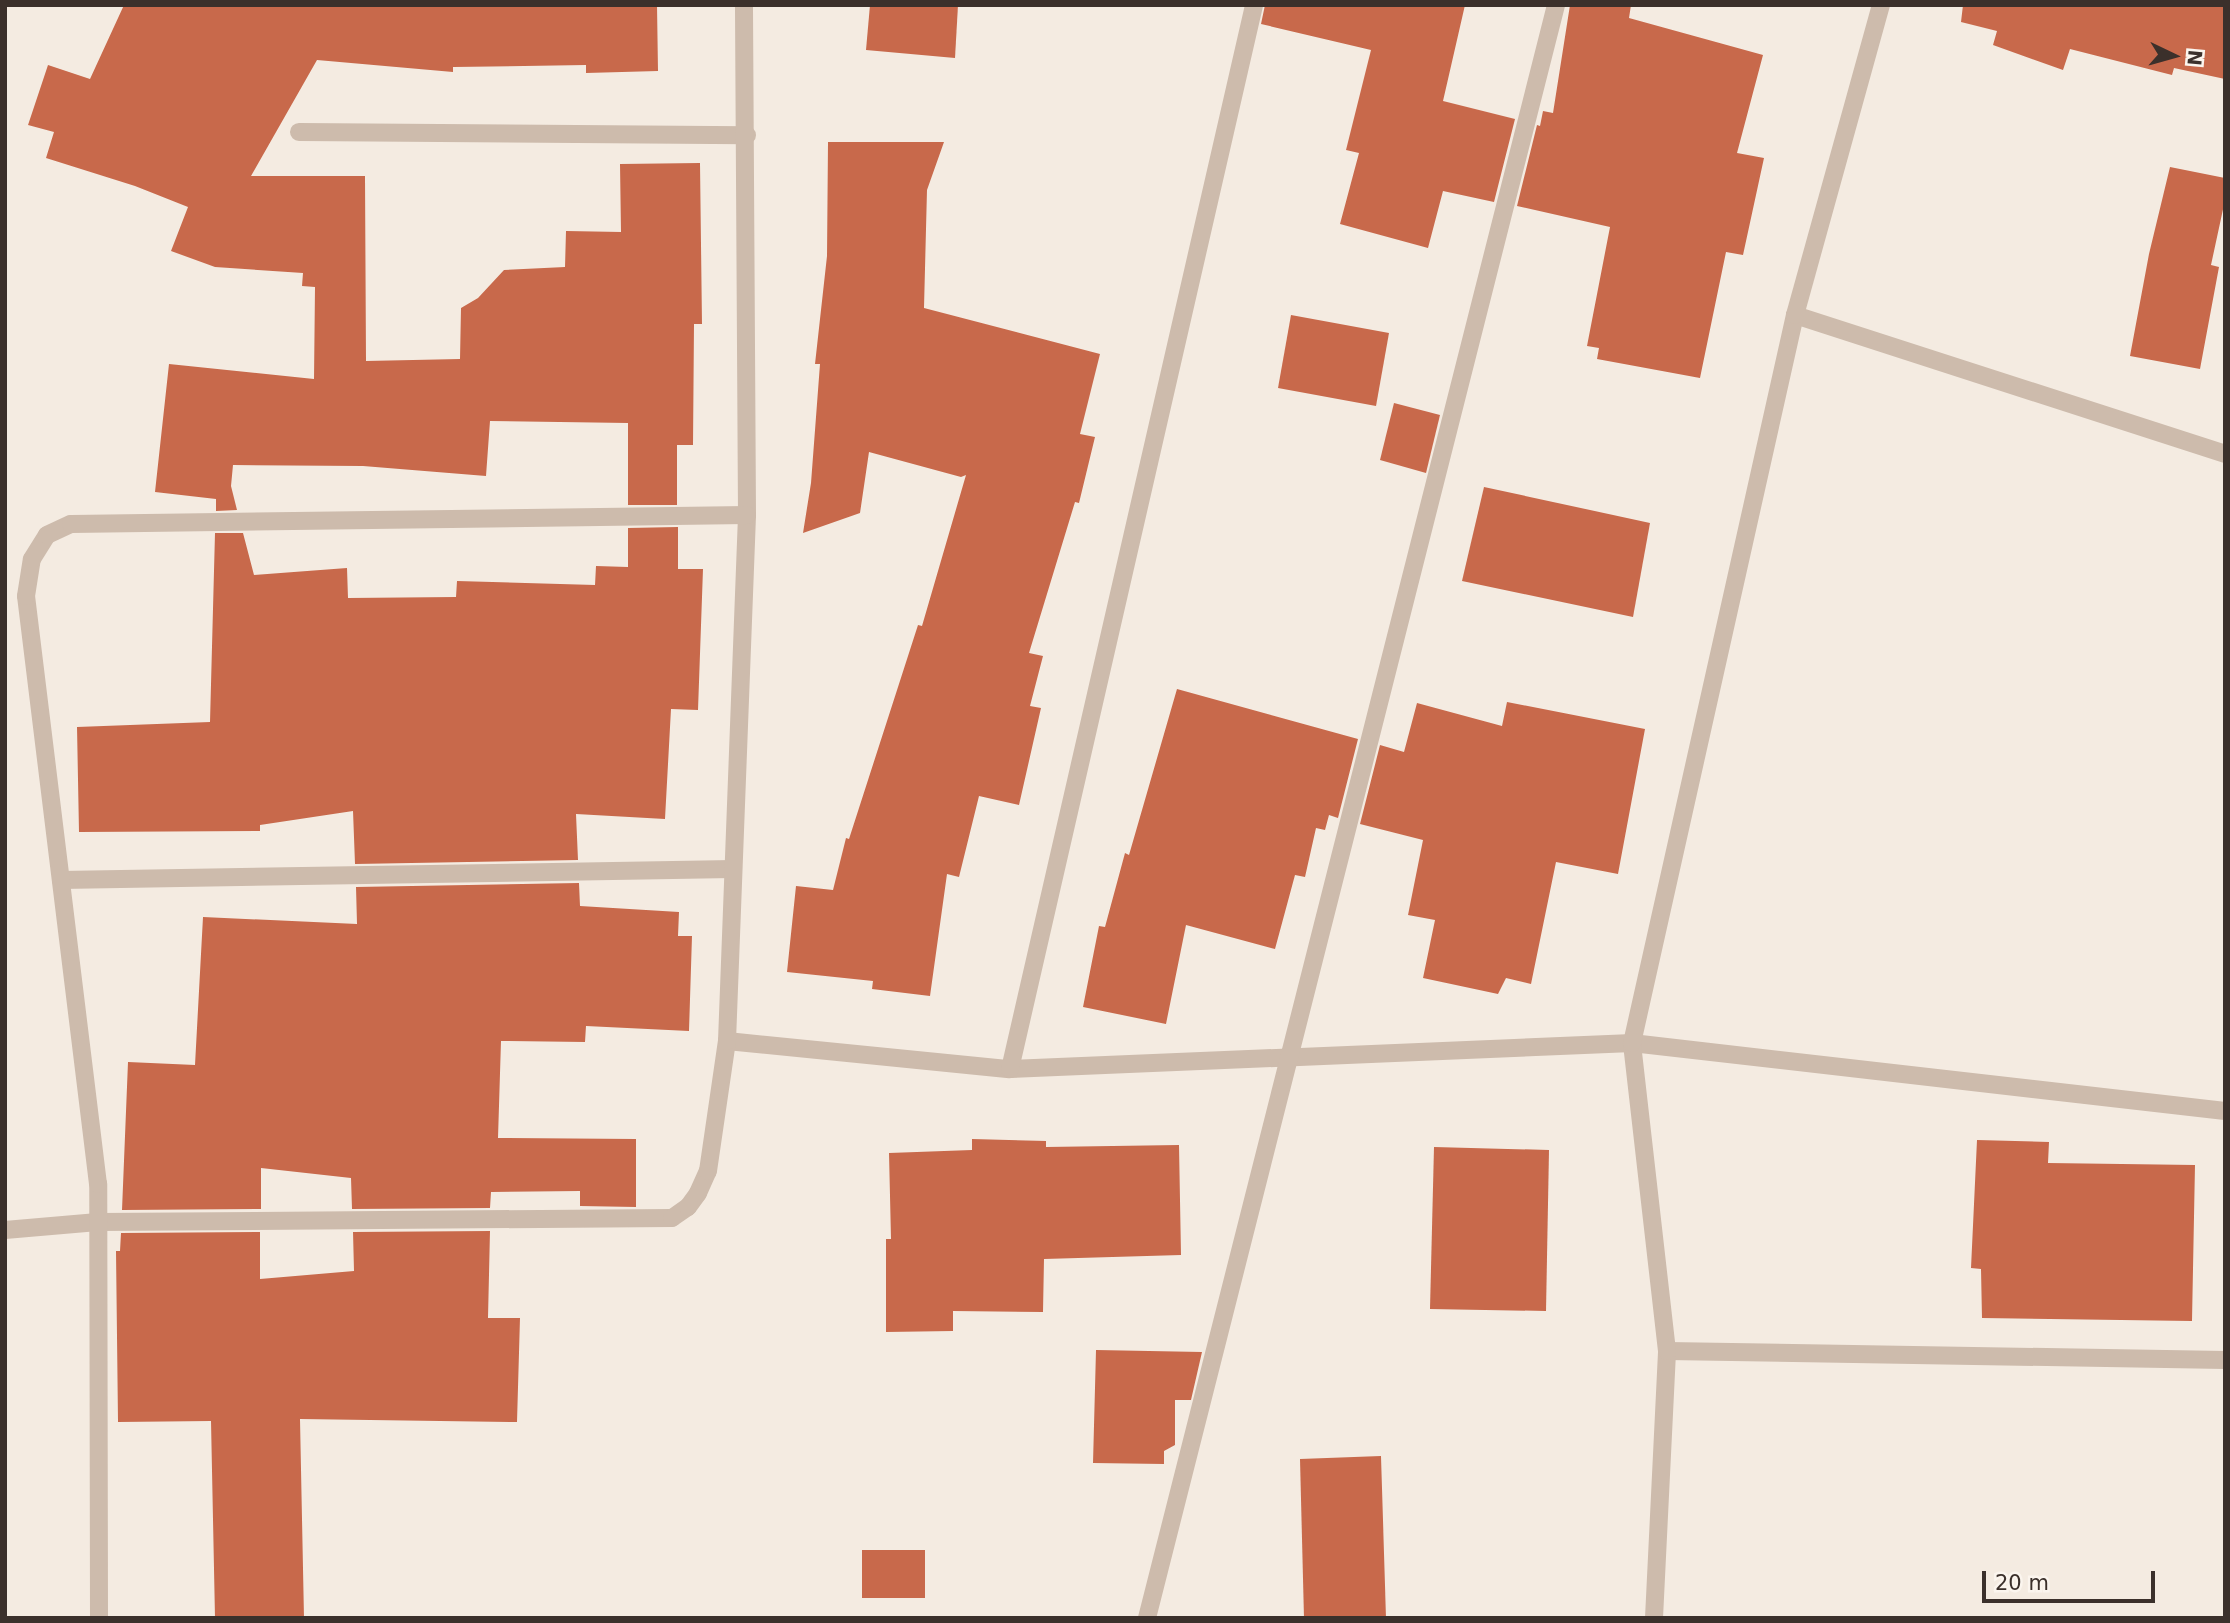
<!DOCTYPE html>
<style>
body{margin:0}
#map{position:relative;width:2230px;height:1623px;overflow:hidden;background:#f4ebe1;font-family:"DejaVu Sans",sans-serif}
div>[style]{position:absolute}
.building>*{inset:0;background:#c8694b}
.minor>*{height:18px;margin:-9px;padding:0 9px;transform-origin:9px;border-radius:9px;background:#cdbbac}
span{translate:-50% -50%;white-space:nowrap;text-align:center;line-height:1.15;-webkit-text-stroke:6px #fbf5ee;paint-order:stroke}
.frame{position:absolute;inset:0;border:7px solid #3b302b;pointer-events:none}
.north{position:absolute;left:2139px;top:21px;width:70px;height:70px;-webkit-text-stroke:5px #fbf5ee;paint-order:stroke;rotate:95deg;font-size:19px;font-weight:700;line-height:28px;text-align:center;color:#3b302b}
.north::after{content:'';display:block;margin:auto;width:24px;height:32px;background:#3b302b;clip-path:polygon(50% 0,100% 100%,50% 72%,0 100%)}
.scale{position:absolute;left:1982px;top:1571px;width:173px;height:32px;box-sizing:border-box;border:4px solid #3b302b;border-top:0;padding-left:9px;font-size:21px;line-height:24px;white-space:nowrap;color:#3b302b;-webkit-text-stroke:5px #fbf5ee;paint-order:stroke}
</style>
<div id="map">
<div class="building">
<i style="clip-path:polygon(124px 5px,657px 5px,658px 71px,586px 73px,586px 65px,453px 67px,453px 72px,317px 60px,251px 176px,365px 176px,366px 361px,460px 359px,461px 308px,478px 298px,504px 270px,565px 267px,566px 231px,621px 232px,620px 164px,700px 163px,702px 324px,694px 324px,693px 445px,677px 445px,677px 505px,628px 505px,628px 423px,490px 421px,486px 476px,363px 466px,233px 465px,231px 486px,237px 510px,216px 511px,216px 499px,155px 492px,169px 364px,314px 379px,315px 287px,302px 286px,303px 273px,215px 267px,171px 251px,188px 207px,135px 186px,46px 158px,54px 132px,28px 125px,48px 65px,90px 79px)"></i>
<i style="clip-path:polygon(870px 5px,958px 5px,955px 58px,866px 50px)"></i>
<i style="clip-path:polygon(1265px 5px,1465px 5px,1443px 101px,1515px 119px,1494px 202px,1443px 191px,1428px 248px,1340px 224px,1359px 153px,1346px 150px,1371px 50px,1261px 24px)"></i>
<i style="clip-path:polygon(1570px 5px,1631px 5px,1629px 18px,1763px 55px,1737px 153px,1764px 158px,1743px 255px,1726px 252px,1700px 378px,1597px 359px,1599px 348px,1587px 346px,1610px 227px,1517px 206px,1537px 125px,1540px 126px,1543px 111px,1553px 113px)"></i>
<i style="clip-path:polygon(1963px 5px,2225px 5px,2225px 79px,2174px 68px,2172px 75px,2070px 49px,2063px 70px,1993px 45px,1997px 31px,1961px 22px)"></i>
<i style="clip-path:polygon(828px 142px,944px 142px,927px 190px,924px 308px,1100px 354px,1080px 434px,1095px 437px,1079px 503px,1075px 502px,1029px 653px,1043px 656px,1030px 706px,1041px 708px,1019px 805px,979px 796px,959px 877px,947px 874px,930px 996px,872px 989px,873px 981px,787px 972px,796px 886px,833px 890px,846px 838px,849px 839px,918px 625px,922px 626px,966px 475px,961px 477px,869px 452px,860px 513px,803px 533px,811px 483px,820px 364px,815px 364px,827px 256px)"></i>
<i style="clip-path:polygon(2170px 167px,2225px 178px,2225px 200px,2211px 265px,2219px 267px,2200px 369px,2130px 356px,2149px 254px)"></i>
<i style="clip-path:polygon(1291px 315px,1389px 333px,1376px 406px,1278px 388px)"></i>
<i style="clip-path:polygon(1394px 403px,1440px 415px,1426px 473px,1380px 460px)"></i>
<i style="clip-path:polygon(1484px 487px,1650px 523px,1633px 617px,1462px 581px)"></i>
<i style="clip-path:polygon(678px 527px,678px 569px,703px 569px,698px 710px,671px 709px,665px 819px,576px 814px,578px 860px,355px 864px,353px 811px,260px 825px,260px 831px,79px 832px,77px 727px,210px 722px,215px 533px,243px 533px,254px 575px,347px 568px,348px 598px,456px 597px,457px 581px,595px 585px,596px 566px,628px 567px,628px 528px)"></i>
<i style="clip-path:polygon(1177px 689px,1358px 739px,1338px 818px,1329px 815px,1325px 830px,1316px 828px,1305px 877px,1295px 875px,1275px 949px,1186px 925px,1166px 1024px,1083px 1007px,1099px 926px,1105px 927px,1125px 853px,1129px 855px)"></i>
<i style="clip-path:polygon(1507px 702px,1645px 729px,1618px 874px,1556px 862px,1531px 984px,1506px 978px,1498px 994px,1423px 978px,1435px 920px,1408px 915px,1423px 840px,1360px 824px,1380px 745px,1404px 752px,1417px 703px,1502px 726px)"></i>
<i style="clip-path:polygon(579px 883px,580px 906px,679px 912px,678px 936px,692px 936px,689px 1031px,586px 1026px,585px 1042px,501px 1041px,498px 1138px,636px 1139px,636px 1207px,580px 1206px,580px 1191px,491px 1192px,490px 1208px,352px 1209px,351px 1178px,261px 1168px,261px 1209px,122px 1210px,128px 1062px,195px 1065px,203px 917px,357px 924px,356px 887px)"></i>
<i style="clip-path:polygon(972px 1139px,1046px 1141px,1046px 1147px,1179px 1145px,1181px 1255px,1044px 1259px,1043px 1312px,953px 1311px,953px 1331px,886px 1332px,886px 1239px,891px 1239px,889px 1153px,972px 1150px)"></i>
<i style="clip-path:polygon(1977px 1140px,2049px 1142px,2048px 1163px,2195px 1165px,2192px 1321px,1982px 1318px,1981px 1269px,1971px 1268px)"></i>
<i style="clip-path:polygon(1434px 1147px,1549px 1150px,1546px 1311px,1430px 1309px)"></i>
<i style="clip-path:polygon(490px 1231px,488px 1318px,520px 1318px,517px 1422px,300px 1419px,304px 1618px,215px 1618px,211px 1421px,118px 1422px,116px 1251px,120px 1251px,121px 1233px,260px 1232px,260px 1279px,354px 1271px,353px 1232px)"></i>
<i style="clip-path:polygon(1096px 1350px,1202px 1352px,1191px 1400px,1175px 1400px,1175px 1445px,1164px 1451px,1164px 1464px,1093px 1463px)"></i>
<i style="clip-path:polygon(1381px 1456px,1386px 1618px,1304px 1618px,1300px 1459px)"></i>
<i style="clip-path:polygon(862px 1550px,925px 1550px,925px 1598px,862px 1598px)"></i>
</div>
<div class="minor">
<i style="left:299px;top:132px;width:448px;rotate:0.4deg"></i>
<i style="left:1795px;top:315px;width:452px;rotate:17.9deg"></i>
<i style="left:61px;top:880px;width:672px;rotate:-0.94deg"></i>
<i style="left:727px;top:1041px;width:284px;rotate:5.7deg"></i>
<i style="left:1010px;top:1069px;width:623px;rotate:-2.39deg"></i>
<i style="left:1632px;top:1043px;width:597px;rotate:6.54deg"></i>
<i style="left:1010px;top:1069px;width:1092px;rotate:-77.08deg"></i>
<i style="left:5px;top:1230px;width:93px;rotate:-4.9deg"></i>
<i style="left:98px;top:1222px;width:574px;rotate:-0.4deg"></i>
<i style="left:672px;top:1218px;width:19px;rotate:-35deg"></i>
<i style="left:688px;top:1207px;width:17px;rotate:-54deg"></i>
<i style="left:698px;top:1193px;width:24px;rotate:-66deg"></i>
<i style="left:708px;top:1171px;width:131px;rotate:-81.7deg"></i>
<i style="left:727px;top:1041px;width:526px;rotate:-87.82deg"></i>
<i style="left:747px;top:515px;width:510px;rotate:-90.34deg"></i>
<i style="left:1667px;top:1351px;width:558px;rotate:0.92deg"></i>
<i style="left:99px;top:1618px;width:434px;rotate:-90.1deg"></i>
<i style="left:98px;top:1184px;width:592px;rotate:-96.98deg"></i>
<i style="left:26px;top:596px;width:37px;rotate:-81deg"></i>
<i style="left:32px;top:559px;width:28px;rotate:-58deg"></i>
<i style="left:47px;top:535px;width:26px;rotate:-25deg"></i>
<i style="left:71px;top:524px;width:676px;rotate:-0.76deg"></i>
<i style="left:1147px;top:1618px;width:1664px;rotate:-75.77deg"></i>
<i style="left:1654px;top:1618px;width:267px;rotate:-87.2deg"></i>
<i style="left:1667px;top:1351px;width:310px;rotate:-96.5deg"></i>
<i style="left:1632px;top:1043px;width:746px;rotate:-77.38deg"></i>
<i style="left:1795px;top:315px;width:322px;rotate:-74.5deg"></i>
</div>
<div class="frame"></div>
<div class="north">N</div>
<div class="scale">20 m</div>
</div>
